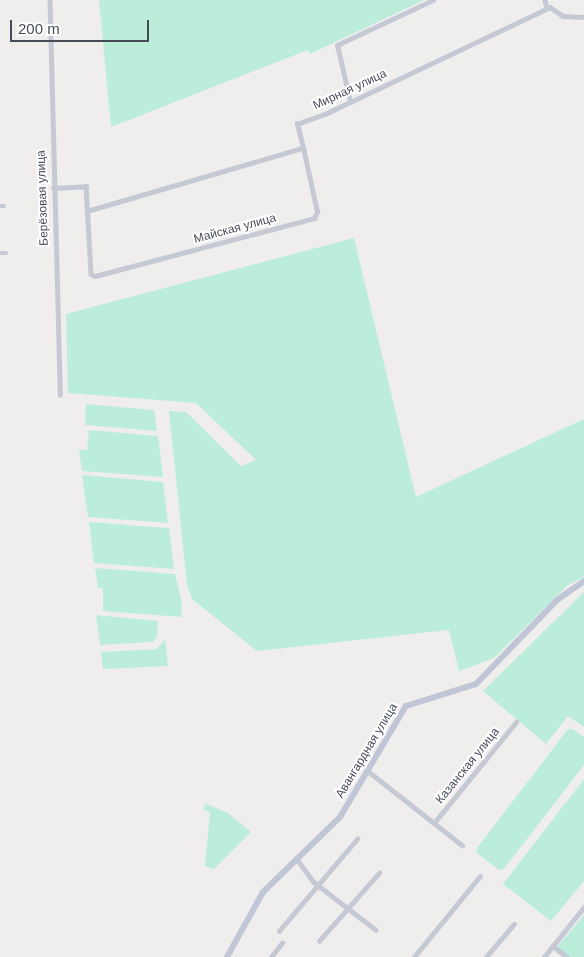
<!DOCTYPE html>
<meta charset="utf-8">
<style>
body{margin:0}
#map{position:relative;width:584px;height:957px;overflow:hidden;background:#f0eeed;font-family:Helvetica,sans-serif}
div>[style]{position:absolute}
.green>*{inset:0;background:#bceddb}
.minor>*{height:4.5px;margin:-2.25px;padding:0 2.25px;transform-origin:2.25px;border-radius:2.25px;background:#c4c9d4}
.secondary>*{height:6px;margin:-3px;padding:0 3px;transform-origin:3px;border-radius:3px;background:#c0c6d6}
span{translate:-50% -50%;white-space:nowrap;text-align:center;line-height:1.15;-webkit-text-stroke:4px #fff;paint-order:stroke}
.street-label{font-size:12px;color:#464c5a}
.scale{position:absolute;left:10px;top:20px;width:139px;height:22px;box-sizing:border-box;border:2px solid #464c5a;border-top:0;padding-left:6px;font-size:15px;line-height:18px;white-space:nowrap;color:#464c5a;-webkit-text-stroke:4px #fff;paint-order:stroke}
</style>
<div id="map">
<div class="green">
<i style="clip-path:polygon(99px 0,424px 0,310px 54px,308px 50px,111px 127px)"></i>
<i style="clip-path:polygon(354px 238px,416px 497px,584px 419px,584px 577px,568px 585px,494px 658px,459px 671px,449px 630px,257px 651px,192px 599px,187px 585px,169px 411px,186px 412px,241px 466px,256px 460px,196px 403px,68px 393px,66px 314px)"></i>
<i style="clip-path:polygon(86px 404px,154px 410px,157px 431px,85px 425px)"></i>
<i style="clip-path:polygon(89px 430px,158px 436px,163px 477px,82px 471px,79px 450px,87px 450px)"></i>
<i style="clip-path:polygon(82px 475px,163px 482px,168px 523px,88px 517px)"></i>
<i style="clip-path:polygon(89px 522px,169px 528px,174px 569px,94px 563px)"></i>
<i style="clip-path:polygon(95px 568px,175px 574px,182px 603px,181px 617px,103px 611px,103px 589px,98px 588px)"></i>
<i style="clip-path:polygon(584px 592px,584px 727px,568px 716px,546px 744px,483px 691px)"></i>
<i style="clip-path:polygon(96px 615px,158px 621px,157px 637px,153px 642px,100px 645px)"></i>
<i style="clip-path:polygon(165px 639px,168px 666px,103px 669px,101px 652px,157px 649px)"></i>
<i style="clip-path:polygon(568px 729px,573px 729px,584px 737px,584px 765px,504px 869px,499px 870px,477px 853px,477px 848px)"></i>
<i style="clip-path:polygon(584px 779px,584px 881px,551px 921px,503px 884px)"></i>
<i style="clip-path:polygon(205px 803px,228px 813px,251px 832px,214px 869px,205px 866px,210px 812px,204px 810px)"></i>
<i style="clip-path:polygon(584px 915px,584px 957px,570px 957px,557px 947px)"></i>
</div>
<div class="minor">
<i style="left:50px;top:0;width:395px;rotate:88.5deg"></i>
<i style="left:545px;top:0;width:8px;rotate:76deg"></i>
<i style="left:350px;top:101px;width:57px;rotate:-103.1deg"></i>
<i style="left:337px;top:45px;width:106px;rotate:-25.1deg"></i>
<i style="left:53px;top:188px;width:33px;rotate:-3deg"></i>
<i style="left:86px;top:186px;width:88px;rotate:86.7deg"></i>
<i style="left:91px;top:274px;width:4px;rotate:27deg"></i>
<i style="left:95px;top:276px;width:227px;rotate:-14.8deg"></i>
<i style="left:314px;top:218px;width:7px;rotate:-63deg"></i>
<i style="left:317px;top:212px;width:66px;rotate:-102.3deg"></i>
<i style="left:0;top:206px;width:4px"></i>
<i style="left:87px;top:211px;width:225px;rotate:-16.3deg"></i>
<i style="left:303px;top:148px;width:25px;rotate:-104deg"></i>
<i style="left:297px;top:124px;width:30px;rotate:-20deg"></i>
<i style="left:325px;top:114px;width:249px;rotate:-25.4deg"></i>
<i style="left:550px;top:7px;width:16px;rotate:35deg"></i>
<i style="left:563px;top:16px;width:21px;rotate:3deg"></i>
<i style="left:0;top:253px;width:6px"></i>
<i style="left:368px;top:771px;width:120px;rotate:38.2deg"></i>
<i style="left:434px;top:823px;width:130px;rotate:-50.9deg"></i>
<i style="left:297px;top:859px;width:29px;rotate:54deg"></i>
<i style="left:314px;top:882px;width:78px;rotate:37.7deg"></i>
<i style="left:279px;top:931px;width:121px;rotate:-49.7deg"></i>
<i style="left:319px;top:941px;width:91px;rotate:-48.6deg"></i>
<i style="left:553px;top:946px;width:18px;rotate:38deg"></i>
<i style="left:271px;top:957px;width:18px;rotate:-52deg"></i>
<i style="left:414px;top:957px;width:104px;rotate:-50.8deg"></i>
<i style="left:486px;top:957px;width:43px;rotate:-49.7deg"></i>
<i style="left:544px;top:957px;width:64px;rotate:-51.3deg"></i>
</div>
<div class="secondary">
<i style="left:227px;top:957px;width:74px;rotate:-61deg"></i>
<i style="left:263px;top:892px;width:107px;rotate:-44.2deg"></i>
<i style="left:340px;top:817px;width:129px;rotate:-59.3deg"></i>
<i style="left:406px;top:706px;width:73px;rotate:-17.4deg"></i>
<i style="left:476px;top:684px;width:117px;rotate:-46deg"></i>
<i style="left:557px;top:600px;width:33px;rotate:-35deg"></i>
</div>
<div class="street-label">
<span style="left:350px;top:90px;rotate:-25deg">Мирная улица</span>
<span style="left:43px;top:198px;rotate:-92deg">Берёзовая улица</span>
<span style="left:235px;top:229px;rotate:-15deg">Майская улица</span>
<span style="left:367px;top:751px;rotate:-59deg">Авангардная улица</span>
<span style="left:468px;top:766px;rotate:-51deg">Казанская улица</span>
</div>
<div class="scale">200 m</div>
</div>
